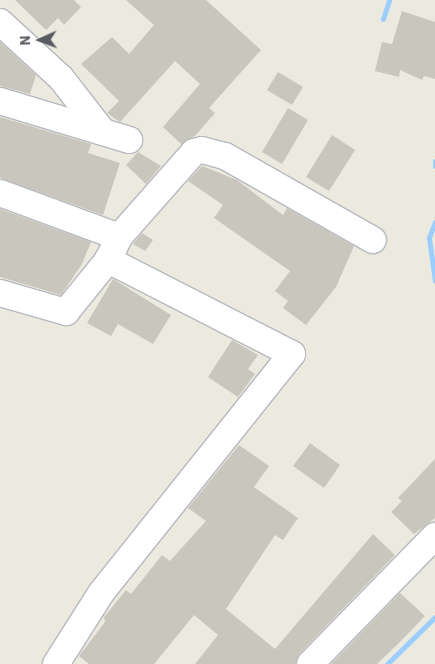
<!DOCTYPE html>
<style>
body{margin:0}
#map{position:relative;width:435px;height:664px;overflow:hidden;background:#eceadf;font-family:"IBM Plex Sans",sans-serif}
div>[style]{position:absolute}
.stream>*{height:5px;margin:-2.5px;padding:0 2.5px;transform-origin:2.5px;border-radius:2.5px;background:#9bceff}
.building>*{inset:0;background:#c9c6be}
.roads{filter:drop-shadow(1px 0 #b7b9bf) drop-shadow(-1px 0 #b7b9bf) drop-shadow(0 1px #b7b9bf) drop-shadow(0 -1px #b7b9bf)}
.minor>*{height:26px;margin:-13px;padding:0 13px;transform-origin:13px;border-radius:13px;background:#fff}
span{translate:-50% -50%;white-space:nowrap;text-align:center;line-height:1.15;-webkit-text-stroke:4.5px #fff;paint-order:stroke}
.north{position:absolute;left:15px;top:15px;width:50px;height:50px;-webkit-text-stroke:4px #fff;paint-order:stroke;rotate:268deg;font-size:14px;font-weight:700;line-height:20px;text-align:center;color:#585b61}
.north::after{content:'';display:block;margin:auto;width:18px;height:22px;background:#585b61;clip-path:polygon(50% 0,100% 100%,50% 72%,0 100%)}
</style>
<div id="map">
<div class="stream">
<i style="left:383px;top:19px;width:20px;rotate:-72deg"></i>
<i style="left:435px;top:161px;width:5px;rotate:90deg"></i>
<i style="left:435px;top:222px;width:17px;rotate:111deg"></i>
<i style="left:429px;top:238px;width:43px;rotate:82.1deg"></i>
<i style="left:387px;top:664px;width:67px;rotate:-44.4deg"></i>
</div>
<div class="building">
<i style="clip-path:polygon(15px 0,74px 0,81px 7px,64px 25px,58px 18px,46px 30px)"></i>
<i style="clip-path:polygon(126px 0,206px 0,261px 50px,209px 108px,215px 113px,195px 136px,181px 144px,163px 127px,200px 84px,175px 61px,120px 122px,107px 113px,119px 101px,81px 64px,112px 37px,129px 54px,154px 25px)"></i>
<i style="clip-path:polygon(402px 11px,435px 22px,435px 79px,424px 76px,422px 80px,400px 70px,399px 77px,375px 71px,382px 42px,392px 44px)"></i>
<i style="clip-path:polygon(0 42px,36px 75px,30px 94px,0 86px)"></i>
<i style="clip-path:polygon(278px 72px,303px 87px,292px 105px,267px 90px)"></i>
<i style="clip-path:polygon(288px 108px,308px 120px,282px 164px,262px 152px)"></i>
<i style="clip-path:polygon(0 117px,91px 144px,88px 153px,120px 163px,103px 215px,0 178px)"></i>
<i style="clip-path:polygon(332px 135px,355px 150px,329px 191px,306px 177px)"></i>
<i style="clip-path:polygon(138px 152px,161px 166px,146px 184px,126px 165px)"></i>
<i style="clip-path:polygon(202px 166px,237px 180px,283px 215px,287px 208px,354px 246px,336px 287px,306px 325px,283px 308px,288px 301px,275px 291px,290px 271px,214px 218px,223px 205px,188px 181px)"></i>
<i style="clip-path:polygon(0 209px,91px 242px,82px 264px,61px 295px,0 277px)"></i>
<i style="clip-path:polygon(142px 233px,153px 240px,145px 251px,133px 244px)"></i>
<i style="clip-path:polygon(113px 279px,171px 315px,153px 344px,118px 324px,111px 336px,87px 323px)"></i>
<i style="clip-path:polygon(232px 340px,258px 355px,248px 369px,255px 374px,238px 397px,208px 377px)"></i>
<i style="clip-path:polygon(310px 443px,340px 465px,324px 488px,293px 466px)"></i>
<i style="clip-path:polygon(239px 445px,269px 466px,254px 487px,298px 518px,283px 540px,275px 535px,226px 609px,275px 649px,373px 534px,395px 555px,299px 654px,295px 664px,195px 664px,218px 635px,194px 615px,154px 664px,89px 664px,79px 656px,105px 622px,104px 617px,126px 590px,131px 594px,162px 555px,170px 561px,206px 521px,188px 508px)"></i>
<i style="clip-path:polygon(435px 459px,435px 518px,414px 534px,391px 512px,402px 501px,398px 498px)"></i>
<i style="clip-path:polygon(400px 593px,425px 616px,400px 642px,377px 664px,331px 664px)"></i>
</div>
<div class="roads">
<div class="minor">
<i style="left:0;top:22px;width:83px;rotate:42.6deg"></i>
<i style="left:61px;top:78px;width:68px;rotate:52.1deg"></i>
<i style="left:0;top:101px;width:135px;rotate:16.8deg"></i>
<i style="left:0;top:193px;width:127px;rotate:20.3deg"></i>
<i style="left:0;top:293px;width:69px;rotate:16.1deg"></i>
<i style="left:66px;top:312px;width:67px;rotate:-51.1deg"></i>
<i style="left:108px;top:260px;width:25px;rotate:-64deg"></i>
<i style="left:119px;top:237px;width:113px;rotate:-48.6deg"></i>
<i style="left:194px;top:152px;width:8px;rotate:-14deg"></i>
<i style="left:202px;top:150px;width:24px;rotate:15deg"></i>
<i style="left:225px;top:156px;width:170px;rotate:29.6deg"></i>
<i style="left:56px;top:664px;width:84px;rotate:-57.6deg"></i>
<i style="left:101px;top:593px;width:306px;rotate:-51.4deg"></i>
<i style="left:292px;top:354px;width:207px;rotate:-152.9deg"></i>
<i style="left:310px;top:664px;width:179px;rotate:-45.7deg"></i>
</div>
</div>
<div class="north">N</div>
</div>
